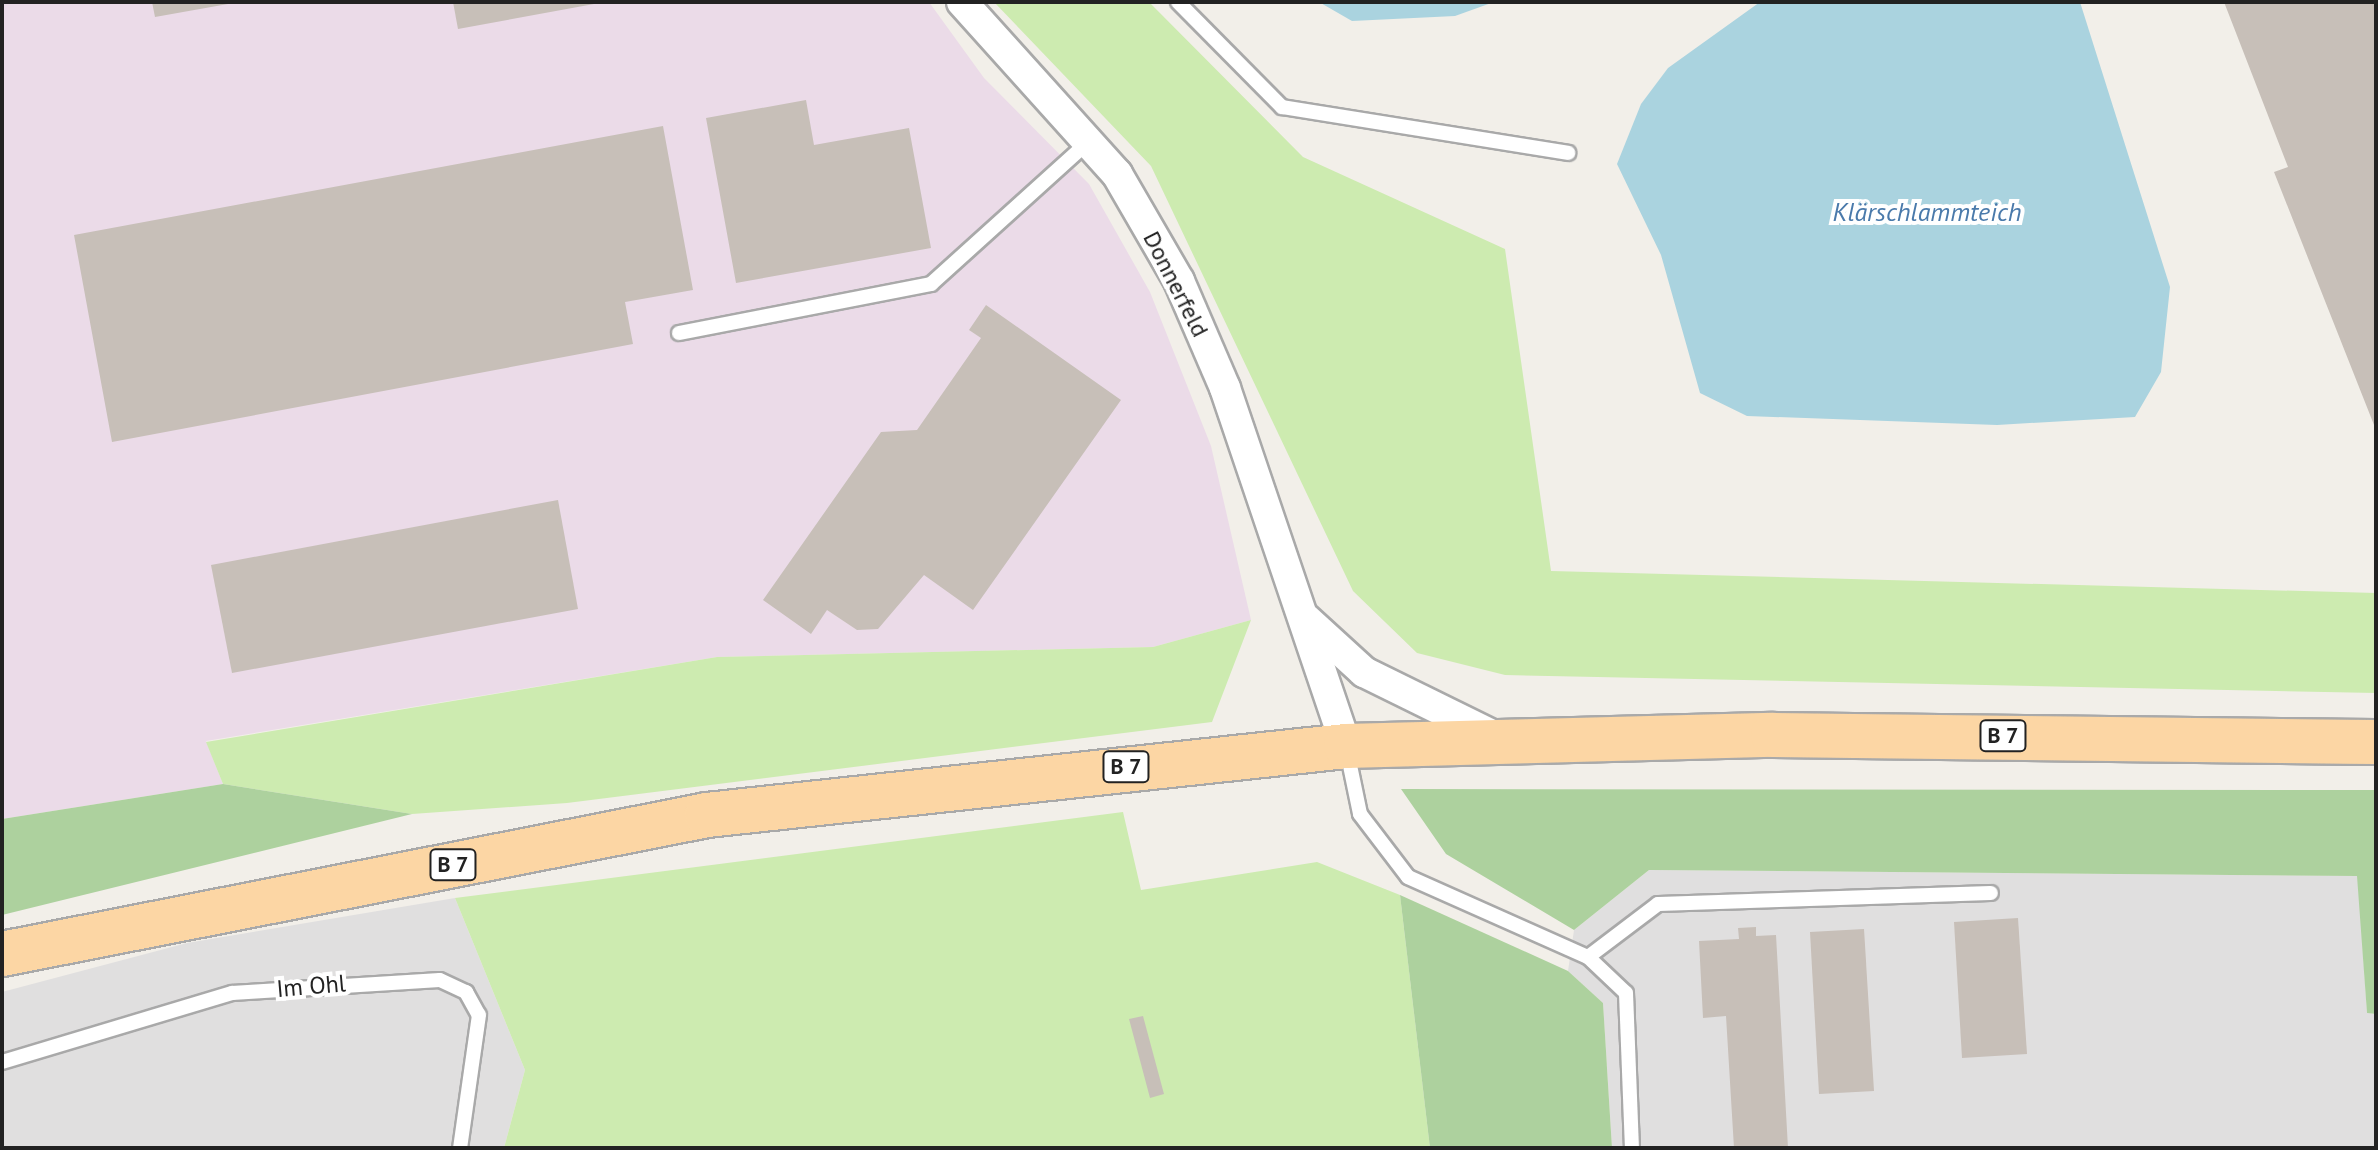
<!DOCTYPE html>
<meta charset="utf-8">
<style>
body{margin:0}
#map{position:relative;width:2378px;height:1150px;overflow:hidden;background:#f2efe9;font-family:"PT Sans",sans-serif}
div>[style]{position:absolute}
.residential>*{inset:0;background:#e0dfdf}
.industrial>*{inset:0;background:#ebdbe8}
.grass>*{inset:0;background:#cdebb0}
.forest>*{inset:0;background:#add19e}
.water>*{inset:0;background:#aad3df}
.building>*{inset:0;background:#c7bfb8}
.roads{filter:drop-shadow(2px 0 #a9a9a9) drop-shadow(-2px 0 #a9a9a9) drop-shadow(0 2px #a9a9a9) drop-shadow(0 -2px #a9a9a9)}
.lane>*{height:14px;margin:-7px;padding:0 7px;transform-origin:7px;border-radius:7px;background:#fff}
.street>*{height:30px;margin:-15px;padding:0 15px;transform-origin:15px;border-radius:15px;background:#fff}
.primary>*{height:44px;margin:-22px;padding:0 22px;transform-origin:22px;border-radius:22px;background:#fcd6a4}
span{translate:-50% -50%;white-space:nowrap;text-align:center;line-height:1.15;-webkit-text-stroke:8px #fff;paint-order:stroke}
.shield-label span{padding:2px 6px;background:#fff;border:2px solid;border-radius:6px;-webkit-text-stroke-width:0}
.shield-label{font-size:22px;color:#222;font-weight:700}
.street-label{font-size:24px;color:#222}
.water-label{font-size:26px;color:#4a7aab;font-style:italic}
.frame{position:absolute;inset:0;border:4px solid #222;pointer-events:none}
</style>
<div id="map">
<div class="residential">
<i style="clip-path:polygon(1649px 870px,2358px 876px,2367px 1013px,2376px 1014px,2376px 1148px,1612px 1148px,1603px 1003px,1568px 971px,1574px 930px)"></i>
<i style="clip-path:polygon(455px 898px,525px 1070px,504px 1148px,2px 1148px,2px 992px,187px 943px)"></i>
</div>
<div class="industrial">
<i style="clip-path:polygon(2px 2px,929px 2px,984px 78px,1089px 184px,1150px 292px,1211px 446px,1251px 620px,1153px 647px,717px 657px,206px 741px,223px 784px,2px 819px)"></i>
</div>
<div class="grass">
<i style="clip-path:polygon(994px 2px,1149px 2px,1303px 157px,1505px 249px,1551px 571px,2376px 593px,2376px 693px,1505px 675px,1417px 653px,1353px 591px,1151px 166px)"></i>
<i style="clip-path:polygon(1251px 620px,1212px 722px,567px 803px,412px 814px,223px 784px,206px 742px,717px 657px,1153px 647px)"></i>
<i style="clip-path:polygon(1123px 812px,1141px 890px,1317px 862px,1400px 895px,1430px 1148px,504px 1148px,525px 1070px,455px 898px)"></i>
</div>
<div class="forest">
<i style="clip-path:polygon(223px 784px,412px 814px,2px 915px,2px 819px)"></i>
<i style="clip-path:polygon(1401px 789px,2376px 790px,2376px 1014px,2367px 1013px,2357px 876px,1649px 870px,1574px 930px,1446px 854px)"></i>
<i style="clip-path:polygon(1400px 895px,1568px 971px,1603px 1003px,1612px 1148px,1430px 1148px)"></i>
</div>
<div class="water">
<i style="clip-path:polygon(1319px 2px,1494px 2px,1455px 16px,1352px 21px)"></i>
<i style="clip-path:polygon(1760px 2px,2080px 2px,2170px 287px,2161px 372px,2135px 417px,1997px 425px,1747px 416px,1700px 393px,1661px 255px,1617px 164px,1641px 104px,1668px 68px)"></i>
</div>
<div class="building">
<i style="clip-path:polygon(152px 2px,228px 2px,228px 4px,155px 17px)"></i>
<i style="clip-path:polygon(453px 2px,594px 2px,594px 4px,458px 29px)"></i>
<i style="clip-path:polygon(2224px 2px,2376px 2px,2376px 430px,2274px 172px,2288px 167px)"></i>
<i style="clip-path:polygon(806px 100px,814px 145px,909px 128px,931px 248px,736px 283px,706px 118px)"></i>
<i style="clip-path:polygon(663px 126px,693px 290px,625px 302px,633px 344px,112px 442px,74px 235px)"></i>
<i style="clip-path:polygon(986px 305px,1121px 400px,973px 610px,924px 575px,878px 629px,857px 630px,827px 610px,811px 634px,763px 600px,881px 432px,917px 430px,981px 338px,969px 330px)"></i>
<i style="clip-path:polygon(558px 500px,578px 609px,232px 673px,211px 565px)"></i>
<i style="clip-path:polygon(2018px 918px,2027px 1054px,1962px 1058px,1954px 922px)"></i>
<i style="clip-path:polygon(1756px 927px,1756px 936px,1776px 935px,1788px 1148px,1734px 1148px,1726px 1016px,1703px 1018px,1699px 941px,1739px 939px,1738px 928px)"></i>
<i style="clip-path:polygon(1864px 929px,1874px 1091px,1819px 1094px,1810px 932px)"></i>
<i style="clip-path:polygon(1143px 1016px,1164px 1094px,1150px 1098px,1129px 1019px)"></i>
</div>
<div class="roads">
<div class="lane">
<i style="left:1178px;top:2px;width:148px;rotate:45.3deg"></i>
<i style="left:1282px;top:107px;width:290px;rotate:9.1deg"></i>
<i style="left:679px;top:333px;width:257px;rotate:-11deg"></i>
<i style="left:931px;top:284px;width:212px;rotate:-42.1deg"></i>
<i style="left:1347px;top:751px;width:64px;rotate:78.3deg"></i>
<i style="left:1360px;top:814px;width:79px;rotate:52.7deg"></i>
<i style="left:1408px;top:877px;width:197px;rotate:24deg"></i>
<i style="left:1588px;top:957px;width:52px;rotate:43.5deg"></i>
<i style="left:1626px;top:993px;width:155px;rotate:87.8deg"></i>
<i style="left:1588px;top:957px;width:88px;rotate:-37.1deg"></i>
<i style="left:1658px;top:904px;width:333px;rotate:-1.9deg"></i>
<i style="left:2px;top:1062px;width:240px;rotate:-16.7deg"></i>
<i style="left:232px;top:993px;width:208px;rotate:-3.6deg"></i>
<i style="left:440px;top:980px;width:29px;rotate:25deg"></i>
<i style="left:466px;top:992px;width:26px;rotate:61deg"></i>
<i style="left:479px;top:1015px;width:134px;rotate:98.1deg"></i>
</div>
<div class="street">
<i style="left:962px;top:2px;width:232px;rotate:48deg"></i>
<i style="left:1117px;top:174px;width:124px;rotate:59.9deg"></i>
<i style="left:1179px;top:281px;width:116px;rotate:66.7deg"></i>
<i style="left:1225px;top:388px;width:378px;rotate:71.3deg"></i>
<i style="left:1306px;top:619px;width:79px;rotate:42.4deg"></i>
<i style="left:1364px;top:672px;width:149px;rotate:26.2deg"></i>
</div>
<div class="primary">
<i style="left:2px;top:954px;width:719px;rotate:-11.15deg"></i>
<i style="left:707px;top:815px;width:643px;rotate:-6.16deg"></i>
<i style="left:1346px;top:746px;width:427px;rotate:-1.5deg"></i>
<i style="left:1773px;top:735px;width:603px;rotate:0.67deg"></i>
</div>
</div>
<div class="shield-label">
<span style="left:2003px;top:736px">B 7</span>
<span style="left:1126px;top:767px">B 7</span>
<span style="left:453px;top:865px">B 7</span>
</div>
<div class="street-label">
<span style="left:1176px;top:284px;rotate:63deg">Donnerfeld</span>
<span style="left:311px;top:986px;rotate:-5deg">Im Ohl</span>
</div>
<div class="water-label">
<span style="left:1927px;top:212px">Klärschlammteich</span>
</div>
<div class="frame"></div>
</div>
